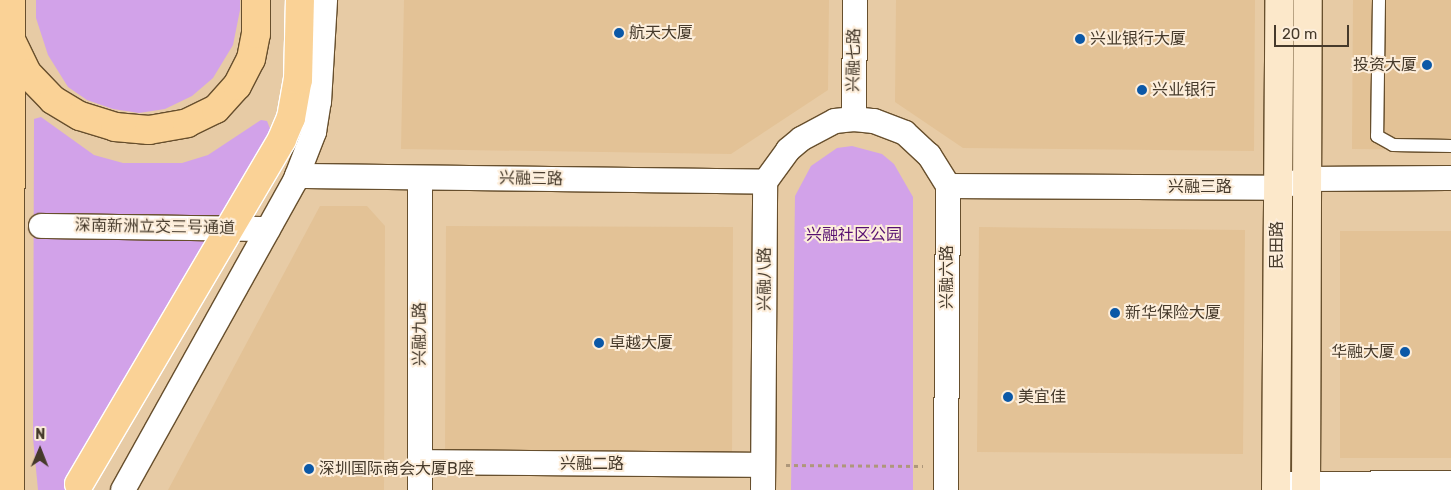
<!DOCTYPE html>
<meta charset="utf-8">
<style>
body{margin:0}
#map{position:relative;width:1451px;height:490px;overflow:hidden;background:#e7cba5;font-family:Rubik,"Noto Sans SC",sans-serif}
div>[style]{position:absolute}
.built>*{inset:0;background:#e3c296}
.green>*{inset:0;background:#d2a2e9}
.path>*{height:3px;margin-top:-1.5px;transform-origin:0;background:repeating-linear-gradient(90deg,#ae977a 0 4px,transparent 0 8px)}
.roads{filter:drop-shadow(1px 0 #674f2d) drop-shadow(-1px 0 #674f2d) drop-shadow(0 1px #674f2d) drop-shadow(0 -1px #674f2d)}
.lane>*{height:12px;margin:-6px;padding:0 6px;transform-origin:6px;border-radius:6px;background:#fff}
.street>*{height:24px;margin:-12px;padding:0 12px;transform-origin:12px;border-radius:12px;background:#fff}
.secondary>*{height:28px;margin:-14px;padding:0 14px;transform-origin:14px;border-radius:14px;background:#fce8ca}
.primary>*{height:28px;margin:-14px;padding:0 14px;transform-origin:14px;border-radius:14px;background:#fad296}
.bridges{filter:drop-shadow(1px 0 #fff) drop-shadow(-1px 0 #fff) drop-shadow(0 1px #fff) drop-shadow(0 -1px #fff)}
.primary-bridge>*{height:28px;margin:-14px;padding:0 14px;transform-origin:14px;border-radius:14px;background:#fad296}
.dots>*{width:14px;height:14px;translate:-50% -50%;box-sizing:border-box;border:2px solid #fdeedb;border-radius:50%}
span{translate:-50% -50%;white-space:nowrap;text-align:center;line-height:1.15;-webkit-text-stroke:4px #fdeedb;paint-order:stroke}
.poi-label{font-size:16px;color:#463a2b}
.left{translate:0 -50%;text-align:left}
.right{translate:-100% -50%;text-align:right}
.street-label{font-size:16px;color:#463a2b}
.park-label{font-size:16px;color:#560f70}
.north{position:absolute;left:15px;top:425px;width:50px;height:50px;-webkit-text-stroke:4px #fdeedb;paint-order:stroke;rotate:1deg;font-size:14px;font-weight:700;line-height:20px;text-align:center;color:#463a2b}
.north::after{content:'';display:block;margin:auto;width:18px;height:22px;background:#463a2b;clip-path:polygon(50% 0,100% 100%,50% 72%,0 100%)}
.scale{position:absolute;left:1274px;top:25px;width:75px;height:22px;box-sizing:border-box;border:2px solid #463a2b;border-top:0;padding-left:6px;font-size:15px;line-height:18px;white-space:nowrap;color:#463a2b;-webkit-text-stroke:4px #fdeedb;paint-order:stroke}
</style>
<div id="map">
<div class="built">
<i style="clip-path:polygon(404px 0,829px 0,828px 90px,731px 154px,401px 149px)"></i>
<i style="clip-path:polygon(896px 0,1255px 0,1254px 151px,963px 148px,895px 102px)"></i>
<i style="clip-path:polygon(1353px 0,1451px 0,1451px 150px,1352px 149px)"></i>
<i style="clip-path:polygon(320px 206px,367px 206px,385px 226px,384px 490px,168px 490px)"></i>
<i style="clip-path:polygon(446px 226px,733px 227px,732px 457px,445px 455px)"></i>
<i style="clip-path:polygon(979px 227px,1245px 230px,1243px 454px,977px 452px)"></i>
<i style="clip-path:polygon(1340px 231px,1451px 231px,1451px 458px,1340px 458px)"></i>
</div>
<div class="green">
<i style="clip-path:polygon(36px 0,240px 0,240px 10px,233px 45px,213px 78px,192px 96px,165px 109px,139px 113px,113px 109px,87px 100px,68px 87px,48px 55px,36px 18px)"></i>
<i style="clip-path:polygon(41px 117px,94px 155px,123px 163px,182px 163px,208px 155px,261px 120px,267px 121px,273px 136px,67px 490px,38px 490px,33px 438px,34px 119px)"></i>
<i style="clip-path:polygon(852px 146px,882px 154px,894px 164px,913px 197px,913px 490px,791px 490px,795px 196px,811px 166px,837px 148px)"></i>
</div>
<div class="path">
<i style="left:786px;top:465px;width:137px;rotate:0.4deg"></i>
</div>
<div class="roads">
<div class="lane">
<i style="left:1379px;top:0;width:136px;rotate:90.8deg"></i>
<i style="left:1377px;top:136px;width:18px;rotate:29deg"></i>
<i style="left:1393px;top:145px;width:58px;rotate:1deg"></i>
</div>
<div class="street">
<i style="left:854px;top:119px;width:119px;rotate:-89.5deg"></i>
<i style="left:297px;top:176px;width:468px;rotate:0.7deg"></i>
<i style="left:420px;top:178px;width:312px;rotate:90deg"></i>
<i style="left:948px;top:186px;width:329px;rotate:0.3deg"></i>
<i style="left:1277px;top:188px;width:31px;rotate:-17deg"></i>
<i style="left:1307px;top:179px;width:144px;rotate:-0.4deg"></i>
<i style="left:41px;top:226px;width:227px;rotate:0.8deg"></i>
<i style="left:420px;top:462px;width:343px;rotate:0.5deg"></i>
<i style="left:1276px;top:484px;width:175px;rotate:-0.3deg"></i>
<i style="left:123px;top:490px;width:354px;rotate:-60.9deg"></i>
<i style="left:295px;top:181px;width:53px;rotate:-68.8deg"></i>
<i style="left:314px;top:132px;width:30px;rotate:-81deg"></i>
<i style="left:319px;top:102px;width:102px;rotate:-86.6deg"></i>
<i style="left:763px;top:490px;width:308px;rotate:-89.6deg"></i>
<i style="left:765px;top:182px;width:39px;rotate:-54deg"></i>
<i style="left:788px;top:150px;width:17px;rotate:-40deg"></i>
<i style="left:801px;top:139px;width:38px;rotate:-28deg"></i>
<i style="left:835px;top:121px;width:19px;rotate:-6deg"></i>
<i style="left:854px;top:119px;width:20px;rotate:6deg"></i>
<i style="left:874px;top:121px;width:33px;rotate:21deg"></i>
<i style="left:905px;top:133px;width:33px;rotate:43deg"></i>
<i style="left:929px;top:155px;width:36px;rotate:58deg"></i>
<i style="left:948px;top:186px;width:304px;rotate:90.4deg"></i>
</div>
<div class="secondary">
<i style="left:1276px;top:490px;width:490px;rotate:-89.6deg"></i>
<i style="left:1306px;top:490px;width:490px;rotate:-89.8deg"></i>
</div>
<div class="primary">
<i style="left:12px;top:42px;width:34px;rotate:64deg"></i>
<i style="left:27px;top:73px;width:37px;rotate:46deg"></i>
<i style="left:53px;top:100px;width:31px;rotate:31deg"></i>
<i style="left:80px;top:116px;width:37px;rotate:17deg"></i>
<i style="left:115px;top:127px;width:34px;rotate:5deg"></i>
<i style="left:149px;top:130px;width:39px;rotate:-10deg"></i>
<i style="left:187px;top:123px;width:32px;rotate:-26deg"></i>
<i style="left:216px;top:109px;width:31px;rotate:-48deg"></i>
<i style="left:237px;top:86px;width:30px;rotate:-63deg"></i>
<i style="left:251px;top:59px;width:25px;rotate:-79deg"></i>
<i style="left:256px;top:34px;width:34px;rotate:-90deg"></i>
<i style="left:10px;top:490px;width:490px;rotate:-89.9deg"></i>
</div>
</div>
<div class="bridges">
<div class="primary-bridge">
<i style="left:79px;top:484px;width:400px;rotate:-59.5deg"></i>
<i style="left:282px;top:139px;width:23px;rotate:-67deg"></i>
<i style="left:291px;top:118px;width:39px;rotate:-80deg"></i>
<i style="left:298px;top:80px;width:80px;rotate:-88.6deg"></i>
</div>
</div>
<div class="dots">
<i style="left:619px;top:33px;background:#0b58a7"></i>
<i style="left:1080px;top:39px;background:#0b58a7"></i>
<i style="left:1427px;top:65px;background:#0b58a7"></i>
<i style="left:1142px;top:90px;background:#0b58a7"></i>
<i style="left:1115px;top:313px;background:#0b58a7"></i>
<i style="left:599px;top:343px;background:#0b58a7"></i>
<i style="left:1405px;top:352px;background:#0b58a7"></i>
<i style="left:1008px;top:397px;background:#0b58a7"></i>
<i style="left:309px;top:469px;background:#0b58a7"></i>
</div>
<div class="poi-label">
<span class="left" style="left:629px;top:33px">航天大厦</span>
<span class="left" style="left:1090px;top:39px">兴业银行大厦</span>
<span class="right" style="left:1417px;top:65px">投资大厦</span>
<span class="left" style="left:1152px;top:90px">兴业银行</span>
<span class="left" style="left:1125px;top:313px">新华保险大厦</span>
<span class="left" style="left:609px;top:343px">卓越大厦</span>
<span class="right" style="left:1395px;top:352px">华融大厦</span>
<span class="left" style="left:1018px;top:397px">美宜佳</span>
<span class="left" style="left:319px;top:469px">深圳国际商会大厦B座</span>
</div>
<div class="street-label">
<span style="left:854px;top:60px;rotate:-89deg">兴融七路</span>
<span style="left:531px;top:179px;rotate:1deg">兴融三路</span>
<span style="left:1200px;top:187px">兴融三路</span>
<span style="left:155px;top:227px;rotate:1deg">深南新洲立交三号通道</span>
<span style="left:1277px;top:245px;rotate:-90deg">民田路</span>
<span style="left:947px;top:277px;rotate:-90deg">兴融六路</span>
<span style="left:765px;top:279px;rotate:-90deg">兴融八路</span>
<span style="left:420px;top:334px;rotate:-90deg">兴融九路</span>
<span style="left:592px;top:464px">兴融二路</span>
</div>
<div class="park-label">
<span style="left:854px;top:235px">兴融社区公园</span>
</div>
<div class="north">N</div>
<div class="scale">20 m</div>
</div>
